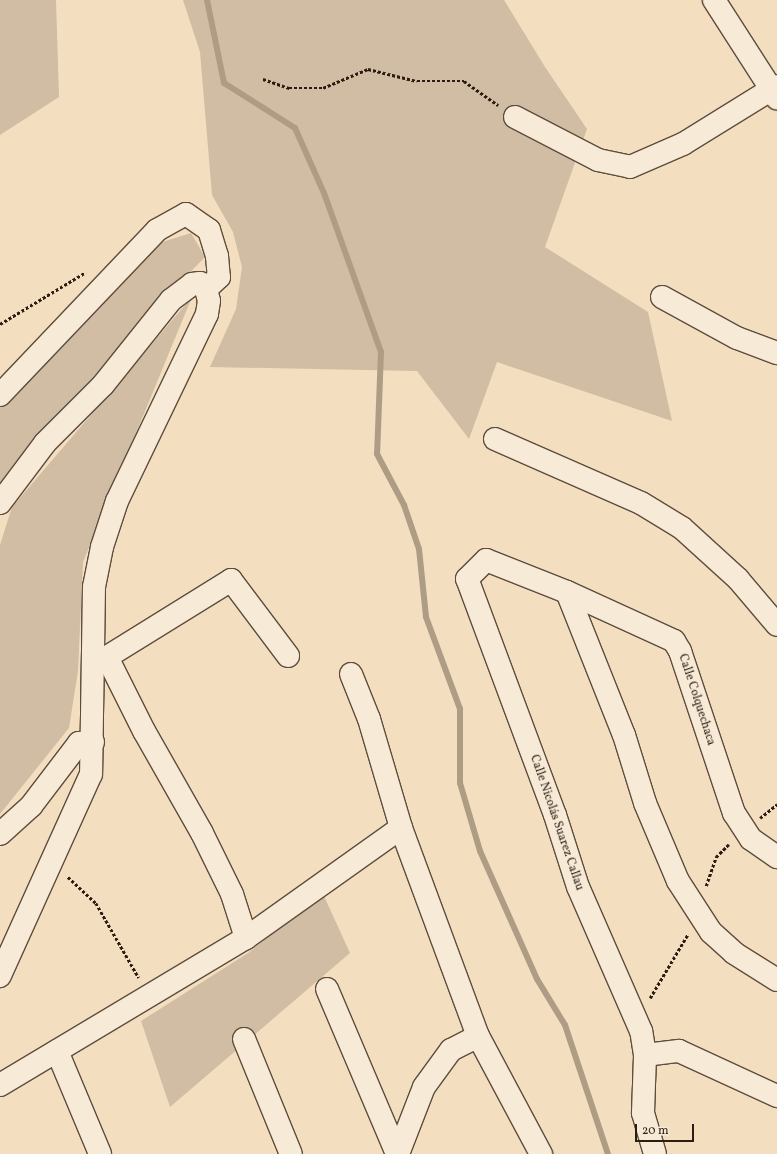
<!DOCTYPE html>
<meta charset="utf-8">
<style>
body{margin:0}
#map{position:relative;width:777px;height:1154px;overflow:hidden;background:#f3dec0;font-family:Vollkorn,serif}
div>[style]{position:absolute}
.green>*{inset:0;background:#d1bda3}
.stream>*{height:6px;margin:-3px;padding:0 3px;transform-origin:3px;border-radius:3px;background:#af9c85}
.path>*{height:2.5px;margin-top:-1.25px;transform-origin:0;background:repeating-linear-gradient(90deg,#2c1d13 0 3px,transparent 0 5px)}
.roads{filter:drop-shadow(1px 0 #5e4d3e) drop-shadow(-1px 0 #5e4d3e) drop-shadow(0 1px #5e4d3e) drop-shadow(0 -1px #5e4d3e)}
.minor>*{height:22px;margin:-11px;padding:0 11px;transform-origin:11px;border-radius:11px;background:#f7ead6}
span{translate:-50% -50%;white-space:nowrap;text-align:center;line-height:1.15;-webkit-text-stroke:3px #f7ead6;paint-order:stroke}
.street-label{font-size:12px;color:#2c1d13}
.scale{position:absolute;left:635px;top:1124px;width:59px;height:18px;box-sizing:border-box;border:2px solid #2c1d13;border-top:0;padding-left:5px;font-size:12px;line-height:14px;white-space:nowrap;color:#2c1d13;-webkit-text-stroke:3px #f7ead6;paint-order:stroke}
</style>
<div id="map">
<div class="green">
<i style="clip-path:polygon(0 0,56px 0,59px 97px,0 135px)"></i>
<i style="clip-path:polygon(183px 0,504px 0,545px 67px,587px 129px,545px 247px,648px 312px,672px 421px,497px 362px,469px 439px,417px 371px,210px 367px,236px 309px,242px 267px,233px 232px,212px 195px,200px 52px)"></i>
<i style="clip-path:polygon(191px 233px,205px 257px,146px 317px,7px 476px,0 489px,0 405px,156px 244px)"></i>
<i style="clip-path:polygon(192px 297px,83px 562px,78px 671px,69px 728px,0 814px,0 545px,12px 507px)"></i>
<i style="clip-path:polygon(323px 894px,350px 953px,170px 1107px,141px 1021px,248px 953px)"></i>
</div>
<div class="stream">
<i style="left:207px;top:0;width:85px;rotate:78.4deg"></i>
<i style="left:224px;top:83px;width:84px;rotate:32.4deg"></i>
<i style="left:295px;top:128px;width:71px;rotate:66deg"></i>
<i style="left:324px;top:193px;width:169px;rotate:70.3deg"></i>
<i style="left:381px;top:352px;width:102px;rotate:92.2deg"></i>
<i style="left:377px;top:454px;width:58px;rotate:62.1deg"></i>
<i style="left:404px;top:505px;width:46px;rotate:71.2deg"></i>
<i style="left:419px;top:549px;width:68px;rotate:84.1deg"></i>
<i style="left:426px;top:617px;width:98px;rotate:69.7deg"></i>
<i style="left:460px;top:709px;width:74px;rotate:90deg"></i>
<i style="left:460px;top:783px;width:71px;rotate:73.6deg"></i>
<i style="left:480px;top:851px;width:140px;rotate:66deg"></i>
<i style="left:537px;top:979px;width:54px;rotate:58.7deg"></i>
<i style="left:565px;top:1025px;width:136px;rotate:71.6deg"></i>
</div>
<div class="path">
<i style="left:263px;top:79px;width:28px;rotate:19deg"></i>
<i style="left:289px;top:88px;width:34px"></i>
<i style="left:323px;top:88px;width:49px;rotate:-22.9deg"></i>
<i style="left:368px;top:69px;width:50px;rotate:13.8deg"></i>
<i style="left:417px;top:81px;width:47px"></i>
<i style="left:464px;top:81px;width:42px;rotate:35.2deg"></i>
<i style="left:0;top:324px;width:100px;rotate:-31.2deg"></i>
<i style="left:760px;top:818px;width:22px;rotate:-39deg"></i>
<i style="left:68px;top:877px;width:38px;rotate:43deg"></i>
<i style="left:96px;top:903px;width:86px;rotate:60.2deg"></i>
<i style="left:706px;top:886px;width:31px;rotate:-71deg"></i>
<i style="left:716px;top:857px;width:18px;rotate:-45deg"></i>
<i style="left:650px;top:998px;width:74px;rotate:-59.3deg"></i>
</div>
<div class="roads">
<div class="minor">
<i style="left:714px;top:0;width:117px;rotate:57.3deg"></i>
<i style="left:515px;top:117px;width:93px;rotate:27.4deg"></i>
<i style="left:598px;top:160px;width:33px;rotate:12deg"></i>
<i style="left:630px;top:167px;width:58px;rotate:-23.5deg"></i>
<i style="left:683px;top:144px;width:110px;rotate:-31.7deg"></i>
<i style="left:662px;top:297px;width:85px;rotate:28.7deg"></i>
<i style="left:737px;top:338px;width:43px;rotate:20.6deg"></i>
<i style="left:0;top:395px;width:228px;rotate:-46.4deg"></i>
<i style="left:157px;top:230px;width:33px;rotate:-29deg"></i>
<i style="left:186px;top:214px;width:28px;rotate:35deg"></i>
<i style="left:209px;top:230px;width:27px;rotate:73deg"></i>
<i style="left:217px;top:256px;width:21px;rotate:85deg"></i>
<i style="left:219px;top:277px;width:18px;rotate:137deg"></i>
<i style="left:495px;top:439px;width:159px;rotate:23.7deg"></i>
<i style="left:641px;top:503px;width:48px;rotate:31.4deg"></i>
<i style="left:682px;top:528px;width:76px;rotate:42.3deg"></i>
<i style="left:738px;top:579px;width:60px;rotate:49.7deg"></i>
<i style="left:0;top:503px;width:75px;rotate:-53.1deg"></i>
<i style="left:45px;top:443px;width:82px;rotate:-45deg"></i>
<i style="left:103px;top:385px;width:109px;rotate:-51.3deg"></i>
<i style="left:171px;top:300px;width:26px;rotate:-37deg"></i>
<i style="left:192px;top:284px;width:8px;rotate:-7deg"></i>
<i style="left:200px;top:283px;width:8px;rotate:45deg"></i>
<i style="left:206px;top:289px;width:12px;rotate:76deg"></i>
<i style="left:209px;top:301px;width:13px;rotate:99deg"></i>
<i style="left:207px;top:314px;width:208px;rotate:115.7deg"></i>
<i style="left:117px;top:501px;width:48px;rotate:108.1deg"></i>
<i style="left:102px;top:547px;width:41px;rotate:101.3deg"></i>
<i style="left:94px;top:587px;width:187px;rotate:90.9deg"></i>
<i style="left:91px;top:774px;width:222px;rotate:114.3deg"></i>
<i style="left:567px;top:592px;width:154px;rotate:68.3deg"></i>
<i style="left:624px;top:735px;width:71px;rotate:72.8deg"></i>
<i style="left:645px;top:803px;width:85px;rotate:67.1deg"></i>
<i style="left:678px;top:881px;width:61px;rotate:57.1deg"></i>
<i style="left:711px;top:932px;width:31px;rotate:42deg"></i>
<i style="left:734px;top:953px;width:51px;rotate:32.1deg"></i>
<i style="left:351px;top:674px;width:48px;rotate:68.2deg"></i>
<i style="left:369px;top:719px;width:114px;rotate:73.6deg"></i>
<i style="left:401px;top:828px;width:222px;rotate:69.7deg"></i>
<i style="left:478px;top:1036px;width:134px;rotate:61.9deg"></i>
<i style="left:0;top:834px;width:42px;rotate:-42.1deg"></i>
<i style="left:31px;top:806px;width:79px;rotate:-52.7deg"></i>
<i style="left:79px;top:743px;width:14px;rotate:-4deg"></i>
<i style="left:246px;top:938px;width:46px;rotate:-107.7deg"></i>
<i style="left:232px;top:894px;width:68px;rotate:-116.2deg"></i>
<i style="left:202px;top:833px;width:117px;rotate:-119.6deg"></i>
<i style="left:144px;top:731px;width:83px;rotate:-116.6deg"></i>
<i style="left:107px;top:657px;width:146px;rotate:-31.8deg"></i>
<i style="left:231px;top:580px;width:95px;rotate:53.1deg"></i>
<i style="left:327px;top:989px;width:179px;rotate:67deg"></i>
<i style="left:244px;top:1039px;width:124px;rotate:67.8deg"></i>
<i style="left:57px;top:1051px;width:112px;rotate:67.3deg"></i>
<i style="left:645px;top:1055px;width:34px;rotate:-7deg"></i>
<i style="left:679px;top:1051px;width:108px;rotate:24.7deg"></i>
<i style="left:0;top:1085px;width:287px;rotate:-30.9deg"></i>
<i style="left:246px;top:938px;width:190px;rotate:-35.4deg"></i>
<i style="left:398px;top:1154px;width:72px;rotate:-68.8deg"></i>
<i style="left:424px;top:1087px;width:46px;rotate:-53.9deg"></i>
<i style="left:451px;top:1050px;width:30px;rotate:-27deg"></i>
<i style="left:655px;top:1154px;width:43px;rotate:-106.3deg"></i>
<i style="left:643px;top:1113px;width:58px;rotate:-88deg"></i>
<i style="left:645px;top:1055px;width:24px;rotate:-99deg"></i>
<i style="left:641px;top:1031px;width:157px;rotate:-113.6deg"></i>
<i style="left:578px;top:887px;width:76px;rotate:-107.7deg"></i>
<i style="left:555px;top:815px;width:252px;rotate:-110.4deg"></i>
<i style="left:467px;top:579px;width:27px;rotate:-45deg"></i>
<i style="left:486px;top:560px;width:87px;rotate:21.6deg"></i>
<i style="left:567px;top:592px;width:118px;rotate:24.6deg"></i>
<i style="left:674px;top:641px;width:12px;rotate:59deg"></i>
<i style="left:680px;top:651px;width:171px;rotate:71.6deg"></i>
<i style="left:734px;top:813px;width:31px;rotate:57deg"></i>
<i style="left:751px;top:839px;width:32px;rotate:35deg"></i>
</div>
</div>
<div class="street-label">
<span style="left:696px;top:700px;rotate:72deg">Calle Colquechaca</span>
<span style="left:556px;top:823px;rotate:71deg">Calle Nicolás Suarez Callau</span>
</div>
<div class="scale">20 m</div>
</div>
